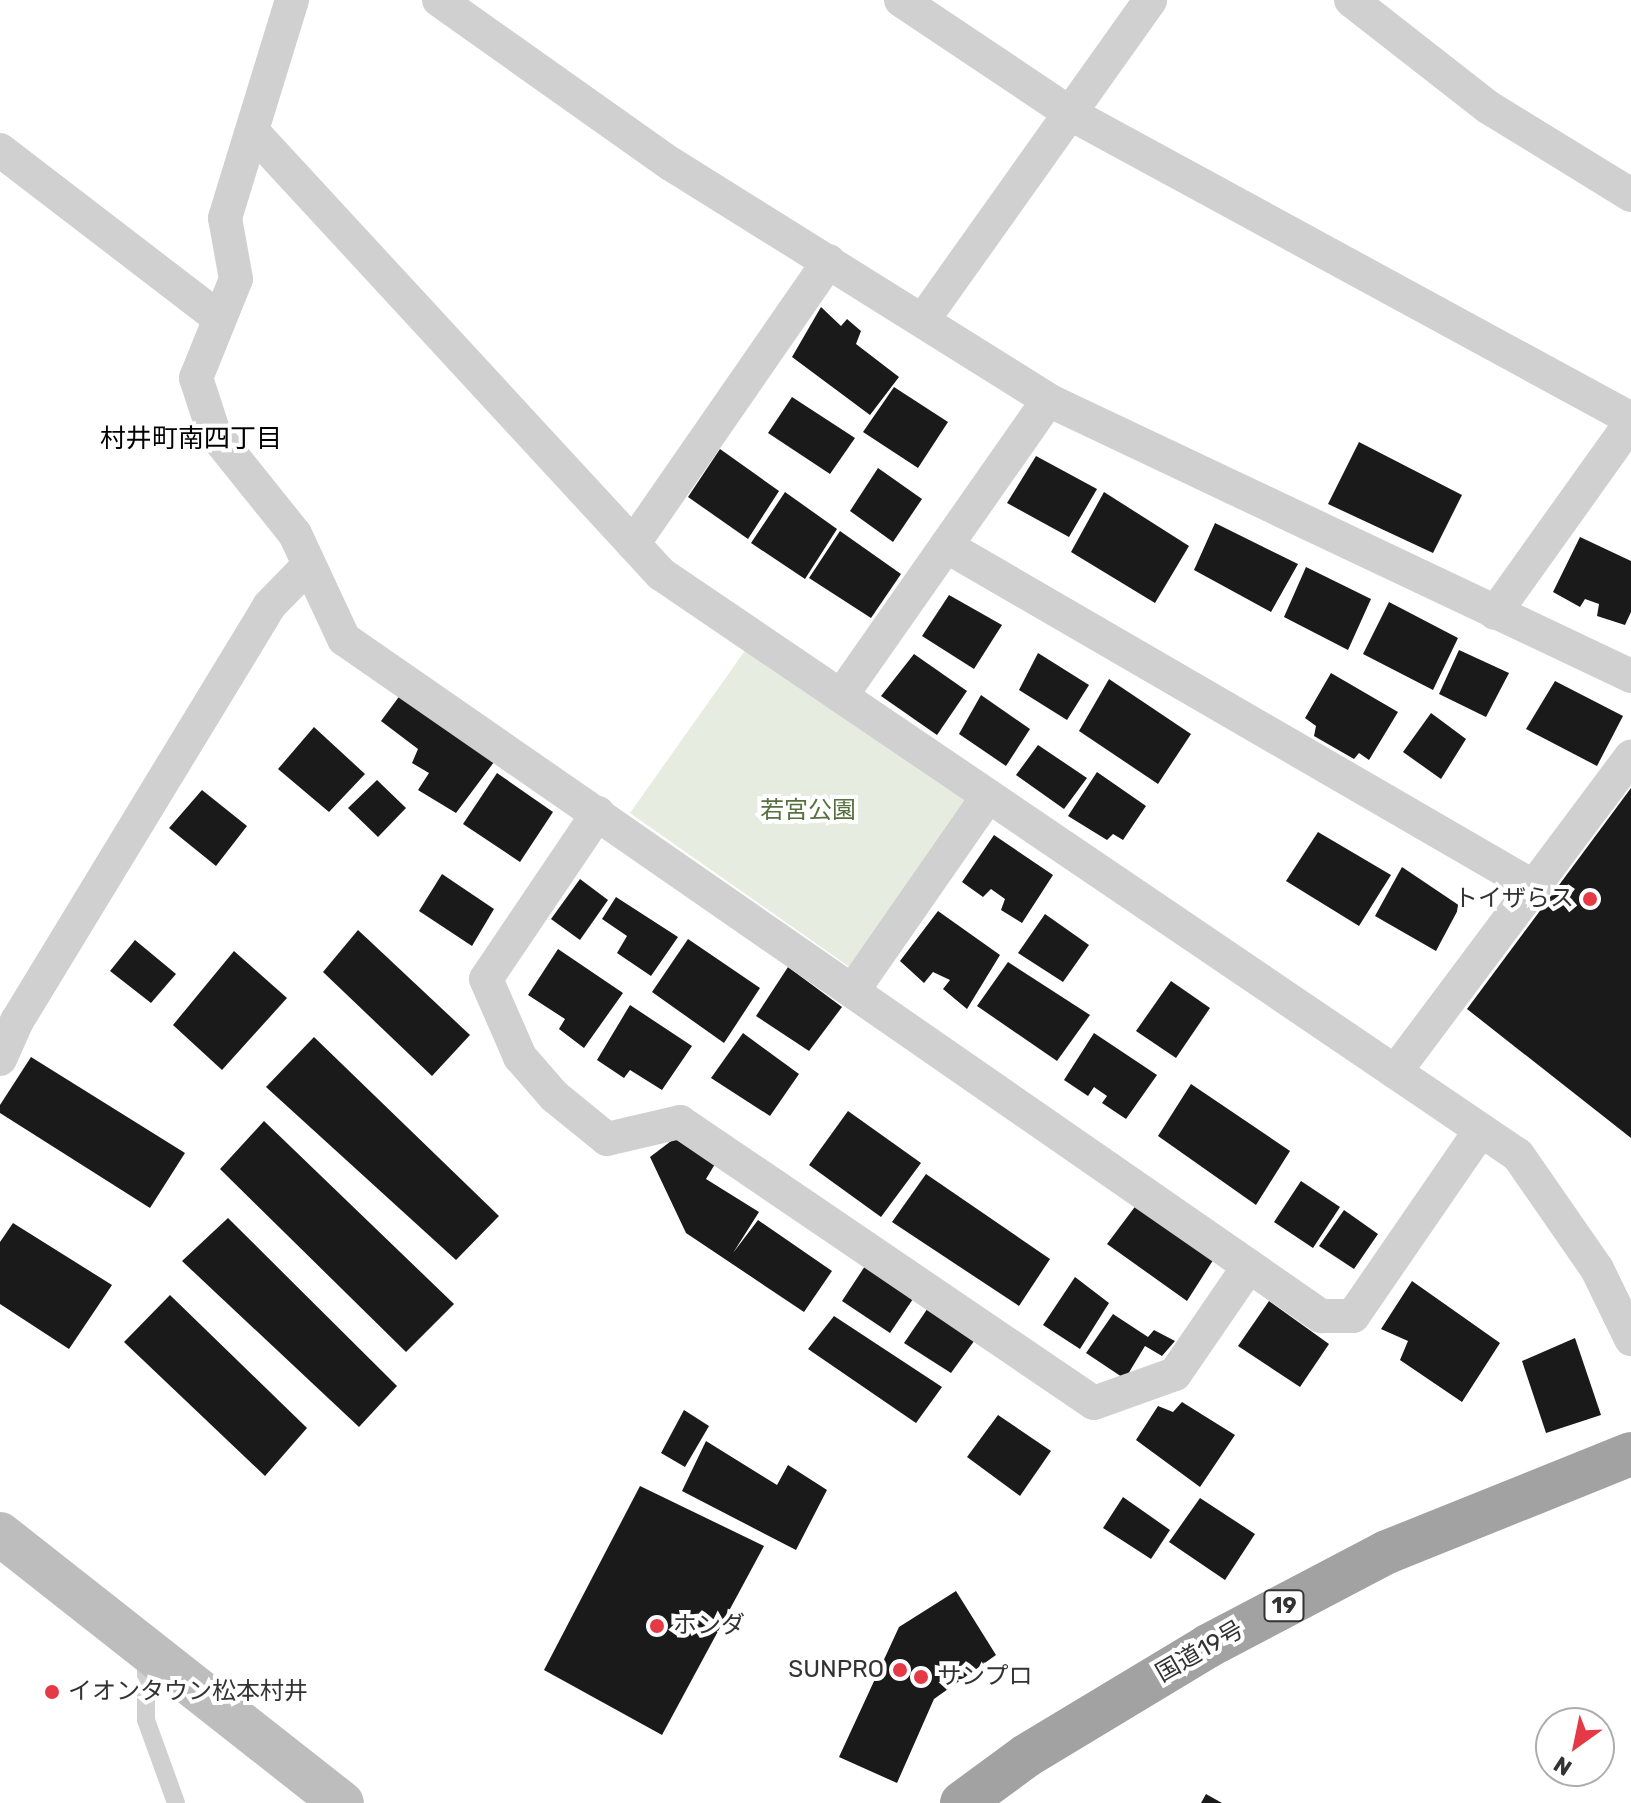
<!DOCTYPE html>
<meta charset="utf-8">
<style>
body{margin:0}
#map{position:relative;width:1631px;height:1803px;overflow:hidden;background:#fff;font-family:Rubik,"Noto Sans JP",sans-serif}
div>[style]{position:absolute}
.green>*{inset:0;background:#e6ecdf}
.building>*{inset:0;background:#1a1a1a}
.service>*{height:18px;margin:-9px;padding:0 9px;transform-origin:9px;border-radius:9px;background:#d0d0d0}
.minor>*{height:34px;margin:-17px;padding:0 17px;transform-origin:17px;border-radius:17px;background:#d0d0d0}
.secondary>*{height:44px;margin:-22px;padding:0 22px;transform-origin:22px;border-radius:22px;background:#bdbdbd}
.trunk>*{height:44px;margin:-22px;padding:0 22px;transform-origin:22px;border-radius:22px;background:#a2a2a2}
.dots>*{width:22px;height:22px;translate:-50% -50%;box-sizing:border-box;border:4px solid #fff;border-radius:50%}
span{translate:-50% -50%;white-space:nowrap;text-align:center;line-height:1.15;-webkit-text-stroke:8px #fff;paint-order:stroke}
.shield-label span{padding:2px 6px;background:#fff;border:2px solid;border-radius:6px;-webkit-text-stroke-width:0}
.shield-label{font-size:22px;color:#333;font-weight:700}
.park-label{font-size:24px;color:#56703f}
.poi-label{font-size:24px;color:#333}
.right{translate:-100% -50%;text-align:right}
.left{translate:0 -50%;text-align:left}
.street-label{font-size:24px;color:#333}
.neighbourhood-label{font-size:26px;color:#000}
.north{position:absolute;left:1535px;top:1707px;width:80px;height:80px;box-sizing:border-box;background:#fff;border:2px solid #adadad;border-radius:50%;rotate:213deg;font-size:22px;font-weight:700;line-height:32px;text-align:center;color:#333}
.north::after{content:'';display:block;margin:auto;width:28px;height:36px;background:#e63946;clip-path:polygon(50% 0,100% 100%,50% 72%,0 100%)}
</style>
<div id="map">
<div class="green">
<i style="clip-path:polygon(749px 645px,972px 796px,851px 968px,630px 813px)"></i>
</div>
<div class="building">
<i style="clip-path:polygon(821px 307px,841px 326px,847px 319px,861px 331px,856px 344px,899px 377px,870px 415px,792px 357px)"></i>
<i style="clip-path:polygon(894px 387px,948px 422px,918px 468px,863px 432px)"></i>
<i style="clip-path:polygon(792px 397px,855px 438px,830px 474px,768px 433px)"></i>
<i style="clip-path:polygon(1359px 442px,1462px 495px,1433px 553px,1328px 504px)"></i>
<i style="clip-path:polygon(720px 449px,779px 491px,748px 539px,688px 497px)"></i>
<i style="clip-path:polygon(1036px 456px,1097px 489px,1069px 537px,1007px 503px)"></i>
<i style="clip-path:polygon(878px 468px,922px 499px,893px 542px,850px 511px)"></i>
<i style="clip-path:polygon(785px 492px,837px 529px,805px 579px,751px 543px)"></i>
<i style="clip-path:polygon(1104px 492px,1189px 546px,1155px 603px,1071px 552px)"></i>
<i style="clip-path:polygon(1215px 523px,1298px 564px,1271px 612px,1194px 570px)"></i>
<i style="clip-path:polygon(840px 531px,901px 574px,871px 618px,809px 578px)"></i>
<i style="clip-path:polygon(1580px 537px,1631px 561px,1631px 612px,1625px 625px,1597px 616px,1599px 604px,1585px 599px,1580px 607px,1553px 592px)"></i>
<i style="clip-path:polygon(1306px 567px,1371px 599px,1348px 650px,1284px 617px)"></i>
<i style="clip-path:polygon(949px 595px,1002px 625px,974px 669px,922px 636px)"></i>
<i style="clip-path:polygon(1389px 602px,1458px 638px,1433px 690px,1363px 654px)"></i>
<i style="clip-path:polygon(1459px 650px,1509px 673px,1486px 717px,1439px 694px)"></i>
<i style="clip-path:polygon(1038px 653px,1089px 685px,1067px 720px,1019px 690px)"></i>
<i style="clip-path:polygon(914px 654px,967px 691px,937px 735px,881px 696px)"></i>
<i style="clip-path:polygon(1331px 673px,1398px 712px,1369px 760px,1359px 753px,1354px 759px,1314px 736px,1316px 726px,1305px 718px)"></i>
<i style="clip-path:polygon(1109px 679px,1191px 734px,1158px 784px,1079px 731px)"></i>
<i style="clip-path:polygon(1555px 681px,1623px 716px,1597px 766px,1526px 729px)"></i>
<i style="clip-path:polygon(401px 694px,497px 758px,456px 813px,418px 790px,429px 773px,412px 763px,418px 749px,381px 721px)"></i>
<i style="clip-path:polygon(981px 695px,1030px 729px,1006px 766px,959px 734px)"></i>
<i style="clip-path:polygon(1431px 713px,1466px 739px,1441px 779px,1403px 752px)"></i>
<i style="clip-path:polygon(314px 727px,365px 774px,329px 812px,278px 769px)"></i>
<i style="clip-path:polygon(1038px 745px,1087px 778px,1064px 809px,1016px 775px)"></i>
<i style="clip-path:polygon(1097px 772px,1146px 806px,1123px 840px,1113px 834px,1107px 840px,1068px 816px)"></i>
<i style="clip-path:polygon(497px 773px,553px 812px,520px 862px,463px 824px)"></i>
<i style="clip-path:polygon(377px 780px,406px 808px,378px 837px,348px 808px)"></i>
<i style="clip-path:polygon(1631px 788px,1631px 1138px,1467px 1009px)"></i>
<i style="clip-path:polygon(202px 790px,247px 826px,216px 866px,169px 828px)"></i>
<i style="clip-path:polygon(1318px 832px,1391px 875px,1359px 926px,1286px 881px)"></i>
<i style="clip-path:polygon(994px 835px,1053px 875px,1022px 923px,1001px 910px,1005px 899px,991px 889px,983px 897px,962px 882px)"></i>
<i style="clip-path:polygon(1402px 867px,1460px 906px,1436px 951px,1375px 916px)"></i>
<i style="clip-path:polygon(442px 874px,494px 909px,472px 946px,419px 911px)"></i>
<i style="clip-path:polygon(580px 879px,608px 900px,580px 940px,551px 919px)"></i>
<i style="clip-path:polygon(616px 897px,678px 937px,651px 976px,617px 953px,627px 936px,602px 919px)"></i>
<i style="clip-path:polygon(938px 911px,1000px 955px,967px 1009px,943px 989px,950px 980px,933px 972px,924px 983px,900px 961px)"></i>
<i style="clip-path:polygon(1045px 914px,1089px 945px,1063px 982px,1018px 953px)"></i>
<i style="clip-path:polygon(358px 930px,470px 1035px,432px 1076px,323px 972px)"></i>
<i style="clip-path:polygon(688px 939px,760px 988px,724px 1043px,652px 992px)"></i>
<i style="clip-path:polygon(135px 940px,176px 974px,151px 1003px,110px 971px)"></i>
<i style="clip-path:polygon(558px 949px,623px 993px,584px 1048px,559px 1029px,565px 1019px,528px 995px)"></i>
<i style="clip-path:polygon(234px 951px,287px 998px,222px 1070px,173px 1025px)"></i>
<i style="clip-path:polygon(1008px 962px,1090px 1015px,1057px 1061px,977px 1006px)"></i>
<i style="clip-path:polygon(788px 967px,842px 1007px,809px 1051px,756px 1016px)"></i>
<i style="clip-path:polygon(1171px 981px,1210px 1008px,1176px 1058px,1136px 1031px)"></i>
<i style="clip-path:polygon(630px 1005px,692px 1046px,662px 1090px,630px 1070px,624px 1078px,597px 1060px)"></i>
<i style="clip-path:polygon(743px 1033px,799px 1074px,770px 1116px,711px 1078px)"></i>
<i style="clip-path:polygon(1094px 1033px,1157px 1075px,1126px 1119px,1102px 1103px,1107px 1096px,1094px 1087px,1088px 1096px,1064px 1080px)"></i>
<i style="clip-path:polygon(314px 1037px,499px 1216px,456px 1260px,266px 1087px)"></i>
<i style="clip-path:polygon(31px 1057px,185px 1153px,150px 1208px,0 1113px,0 1105px)"></i>
<i style="clip-path:polygon(1191px 1084px,1290px 1151px,1256px 1205px,1158px 1136px)"></i>
<i style="clip-path:polygon(848px 1111px,921px 1163px,881px 1217px,809px 1165px)"></i>
<i style="clip-path:polygon(264px 1121px,454px 1304px,406px 1352px,220px 1169px)"></i>
<i style="clip-path:polygon(683px 1132px,718px 1159px,706px 1179px,759px 1212px,733px 1253px,758px 1220px,832px 1271px,804px 1312px,686px 1233px,650px 1157px)"></i>
<i style="clip-path:polygon(926px 1174px,1050px 1259px,1019px 1306px,892px 1222px)"></i>
<i style="clip-path:polygon(1301px 1181px,1340px 1207px,1313px 1248px,1274px 1222px)"></i>
<i style="clip-path:polygon(1140px 1200px,1217px 1254px,1187px 1301px,1107px 1244px)"></i>
<i style="clip-path:polygon(1344px 1210px,1378px 1234px,1354px 1269px,1319px 1246px)"></i>
<i style="clip-path:polygon(228px 1218px,397px 1386px,359px 1427px,182px 1261px)"></i>
<i style="clip-path:polygon(13px 1223px,112px 1285px,69px 1349px,0 1304px,0 1242px)"></i>
<i style="clip-path:polygon(867px 1263px,915px 1296px,890px 1333px,842px 1301px)"></i>
<i style="clip-path:polygon(1075px 1277px,1109px 1303px,1080px 1349px,1043px 1325px)"></i>
<i style="clip-path:polygon(1412px 1281px,1500px 1343px,1462px 1402px,1400px 1360px,1408px 1341px,1381px 1329px)"></i>
<i style="clip-path:polygon(170px 1295px,307px 1428px,265px 1476px,124px 1342px)"></i>
<i style="clip-path:polygon(1269px 1301px,1329px 1344px,1300px 1387px,1238px 1346px)"></i>
<i style="clip-path:polygon(930px 1305px,977px 1337px,951px 1373px,904px 1343px)"></i>
<i style="clip-path:polygon(1113px 1314px,1148px 1337px,1154px 1330px,1175px 1341px,1162px 1356px,1145px 1346px,1125px 1379px,1086px 1353px)"></i>
<i style="clip-path:polygon(834px 1316px,942px 1387px,916px 1423px,808px 1349px)"></i>
<i style="clip-path:polygon(1575px 1338px,1601px 1415px,1546px 1433px,1522px 1361px)"></i>
<i style="clip-path:polygon(1182px 1402px,1235px 1435px,1200px 1487px,1136px 1440px,1158px 1406px,1173px 1412px)"></i>
<i style="clip-path:polygon(684px 1410px,709px 1426px,685px 1467px,661px 1453px)"></i>
<i style="clip-path:polygon(998px 1415px,1051px 1451px,1020px 1496px,967px 1457px)"></i>
<i style="clip-path:polygon(706px 1441px,777px 1485px,788px 1465px,827px 1490px,796px 1550px,682px 1491px)"></i>
<i style="clip-path:polygon(640px 1486px,764px 1546px,662px 1735px,544px 1670px)"></i>
<i style="clip-path:polygon(1123px 1497px,1170px 1530px,1151px 1559px,1103px 1528px)"></i>
<i style="clip-path:polygon(1200px 1498px,1255px 1534px,1225px 1580px,1169px 1542px)"></i>
<i style="clip-path:polygon(956px 1591px,996px 1655px,934px 1699px,897px 1783px,839px 1757px,899px 1627px)"></i>
<i style="clip-path:polygon(1206px 1794px,1222px 1803px,1201px 1803px)"></i>
</div>
<div class="service">
<i style="left:146px;top:1655px;width:65px;rotate:90deg"></i>
<i style="left:146px;top:1720px;width:88px;rotate:70.1deg"></i>
</div>
<div class="minor">
<i style="left:292px;top:0;width:228px;rotate:107.1deg"></i>
<i style="left:225px;top:218px;width:62px;rotate:79.8deg"></i>
<i style="left:236px;top:279px;width:107px;rotate:112deg"></i>
<i style="left:196px;top:378px;width:58px;rotate:71.9deg"></i>
<i style="left:214px;top:433px;width:129px;rotate:51.3deg"></i>
<i style="left:295px;top:534px;width:116px;rotate:65deg"></i>
<i style="left:344px;top:639px;width:1189px;rotate:34.72deg"></i>
<i style="left:1321px;top:1316px;width:32px"></i>
<i style="left:1353px;top:1316px;width:224px;rotate:-55.5deg"></i>
<i style="left:439px;top:0;width:284px;rotate:35.3deg"></i>
<i style="left:671px;top:164px;width:445px;rotate:32deg"></i>
<i style="left:1048px;top:400px;width:645px;rotate:25.33deg"></i>
<i style="left:901px;top:0;width:205px;rotate:33.8deg"></i>
<i style="left:1071px;top:114px;width:638px;rotate:28.57deg"></i>
<i style="left:1351px;top:0;width:174px;rotate:38deg"></i>
<i style="left:1488px;top:107px;width:168px;rotate:31.6deg"></i>
<i style="left:253px;top:132px;width:602px;rotate:47.29deg"></i>
<i style="left:661px;top:574px;width:1035px;rotate:34.14deg"></i>
<i style="left:1518px;top:1155px;width:139px;rotate:55.3deg"></i>
<i style="left:1597px;top:1269px;width:78px;rotate:64.1deg"></i>
<i style="left:0;top:150px;width:276px;rotate:37.5deg"></i>
<i style="left:923px;top:320px;width:392px;rotate:-54.6deg"></i>
<i style="left:633px;top:544px;width:344px;rotate:-55.3deg"></i>
<i style="left:946px;top:546px;width:680px;rotate:30.11deg"></i>
<i style="left:1495px;top:613px;width:234px;rotate:-54.5deg"></i>
<i style="left:841px;top:696px;width:361px;rotate:-55deg"></i>
<i style="left:598px;top:813px;width:200px;rotate:124deg"></i>
<i style="left:486px;top:979px;width:85px;rotate:66.4deg"></i>
<i style="left:520px;top:1057px;width:52px;rotate:48.9deg"></i>
<i style="left:554px;top:1096px;width:68px;rotate:39.1deg"></i>
<i style="left:607px;top:1139px;width:75px;rotate:-13.1deg"></i>
<i style="left:680px;top:1122px;width:500px;rotate:34.17deg"></i>
<i style="left:1094px;top:1403px;width:86px;rotate:-19.7deg"></i>
<i style="left:1175px;top:1374px;width:131px;rotate:-55.6deg"></i>
<i style="left:854px;top:989px;width:235px;rotate:-55.2deg"></i>
<i style="left:0;top:1059px;width:42px;rotate:-65.9deg"></i>
<i style="left:17px;top:1021px;width:486px;rotate:-58.7deg"></i>
<i style="left:269px;top:606px;width:54px;rotate:-45.7deg"></i>
<i style="left:1395px;top:1072px;width:394px;rotate:-53.2deg"></i>
</div>
<div class="secondary">
<i style="left:0;top:1534px;width:435px;rotate:38.2deg"></i>
</div>
<div class="trunk">
<i style="left:962px;top:1803px;width:79px;rotate:-36.3deg"></i>
<i style="left:1026px;top:1756px;width:213px;rotate:-31.1deg"></i>
<i style="left:1208px;top:1646px;width:202px;rotate:-27.7deg"></i>
<i style="left:1387px;top:1552px;width:263px;rotate:-21.9deg"></i>
</div>
<div class="dots">
<i style="left:1590px;top:899px;background:#e63946"></i>
<i style="left:657px;top:1626px;background:#e63946"></i>
<i style="left:900px;top:1670px;background:#e63946"></i>
<i style="left:921px;top:1677px;background:#e63946"></i>
<i style="left:52px;top:1692px;background:#e63946"></i>
</div>
<div class="shield-label">
<span style="left:1284px;top:1606px">19</span>
</div>
<div class="park-label">
<span style="left:808px;top:811px">若宮公園</span>
</div>
<div class="poi-label">
<span class="right" style="left:1574px;top:899px">トイザらス</span>
<span class="left" style="left:673px;top:1626px">ホンダ</span>
<span class="right" style="left:884px;top:1670px">SUNPRO</span>
<span class="left" style="left:937px;top:1677px">サンプロ</span>
<span class="left" style="left:68px;top:1692px">イオンタウン松本村井</span>
</div>
<div class="street-label">
<span style="left:1200px;top:1652px;rotate:-30deg">国道19号</span>
</div>
<div class="neighbourhood-label">
<span style="left:191px;top:439px">村井町南四丁目</span>
</div>
<div class="north">N</div>
</div>
